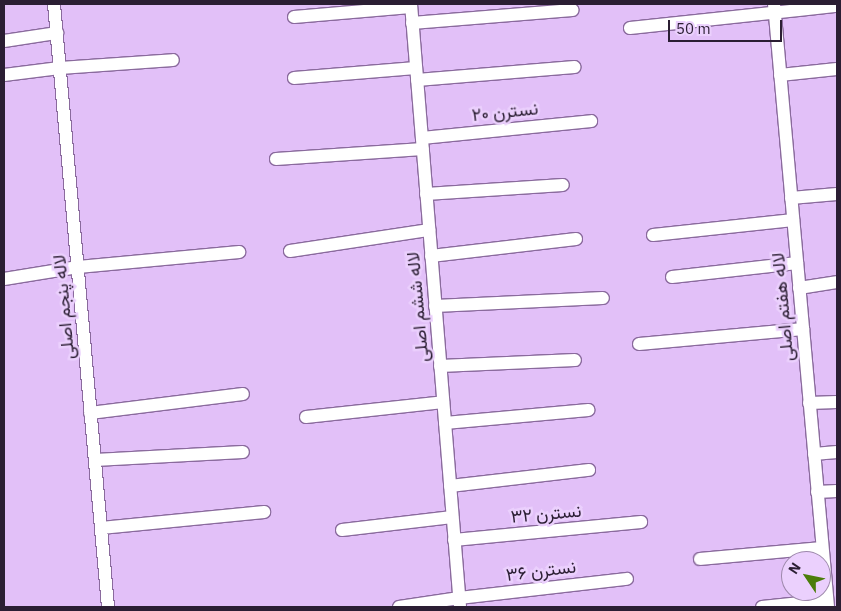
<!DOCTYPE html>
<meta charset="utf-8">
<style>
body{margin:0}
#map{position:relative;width:841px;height:611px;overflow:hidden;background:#e2c0f8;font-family:"IBM Plex Sans",Vazirmatn,sans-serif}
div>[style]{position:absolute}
.roads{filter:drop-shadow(1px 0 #8a6a9d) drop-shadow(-1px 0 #8a6a9d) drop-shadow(0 1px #8a6a9d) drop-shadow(0 -1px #8a6a9d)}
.minor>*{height:12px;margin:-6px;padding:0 6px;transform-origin:6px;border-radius:6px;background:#fff}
span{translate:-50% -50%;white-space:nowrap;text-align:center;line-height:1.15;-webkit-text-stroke:5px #ebd0fd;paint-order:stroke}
.street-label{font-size:18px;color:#2b1e33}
.frame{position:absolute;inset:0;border:5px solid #2b1e33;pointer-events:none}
.north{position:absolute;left:781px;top:551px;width:50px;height:50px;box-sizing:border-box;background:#ebd0fd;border:1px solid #9e89ac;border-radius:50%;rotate:304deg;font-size:14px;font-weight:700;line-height:20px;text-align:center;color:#2b1e33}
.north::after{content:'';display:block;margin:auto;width:18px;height:22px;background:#4c7d0b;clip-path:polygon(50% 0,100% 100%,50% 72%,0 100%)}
.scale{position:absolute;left:668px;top:20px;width:114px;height:22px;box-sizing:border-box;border:2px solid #2b1e33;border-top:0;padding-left:6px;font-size:15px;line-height:18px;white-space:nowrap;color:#2b1e33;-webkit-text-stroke:4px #ebd0fd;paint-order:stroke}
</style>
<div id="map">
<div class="roads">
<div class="minor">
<i style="left:54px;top:4px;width:605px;rotate:84.88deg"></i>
<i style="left:411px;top:4px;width:605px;rotate:85.35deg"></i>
<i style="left:774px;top:4px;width:605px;rotate:84.88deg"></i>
<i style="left:294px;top:17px;width:117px;rotate:-4.9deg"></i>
<i style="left:412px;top:23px;width:161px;rotate:-4.6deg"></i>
<i style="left:630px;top:28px;width:208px;rotate:-6.1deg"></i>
<i style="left:4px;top:41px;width:54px;rotate:-8.6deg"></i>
<i style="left:4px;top:75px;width:56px;rotate:-7.1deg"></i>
<i style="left:60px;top:68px;width:113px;rotate:-4deg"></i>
<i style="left:780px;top:75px;width:57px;rotate:-6deg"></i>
<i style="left:294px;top:78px;width:122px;rotate:-4.7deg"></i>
<i style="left:417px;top:80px;width:158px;rotate:-4.7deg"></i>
<i style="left:422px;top:138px;width:170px;rotate:-5.7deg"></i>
<i style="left:276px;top:159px;width:147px;rotate:-3.9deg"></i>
<i style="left:426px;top:194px;width:137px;rotate:-3.8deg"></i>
<i style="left:791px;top:198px;width:46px;rotate:-5deg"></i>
<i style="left:653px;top:235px;width:141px;rotate:-6.1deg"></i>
<i style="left:290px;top:251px;width:141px;rotate:-8.6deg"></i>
<i style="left:431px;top:256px;width:146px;rotate:-6.7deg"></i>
<i style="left:672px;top:277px;width:126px;rotate:-6.4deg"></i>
<i style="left:4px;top:279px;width:75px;rotate:-9.2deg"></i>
<i style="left:78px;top:267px;width:162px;rotate:-5.3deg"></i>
<i style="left:799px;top:288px;width:38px;rotate:-9deg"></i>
<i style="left:435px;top:306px;width:168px;rotate:-2.7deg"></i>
<i style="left:639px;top:344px;width:165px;rotate:-5.2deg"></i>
<i style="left:440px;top:366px;width:135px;rotate:-2.5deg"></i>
<i style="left:809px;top:403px;width:28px;rotate:-2deg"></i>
<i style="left:90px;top:413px;width:154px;rotate:-7.1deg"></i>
<i style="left:306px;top:417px;width:138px;rotate:-6.2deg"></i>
<i style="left:445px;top:423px;width:144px;rotate:-5.2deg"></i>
<i style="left:814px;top:454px;width:23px;rotate:-5deg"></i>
<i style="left:95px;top:460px;width:148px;rotate:-3.1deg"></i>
<i style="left:450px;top:486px;width:140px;rotate:-6.6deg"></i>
<i style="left:817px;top:492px;width:20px;rotate:-3deg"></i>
<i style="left:101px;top:528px;width:164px;rotate:-5.6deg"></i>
<i style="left:342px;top:530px;width:111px;rotate:-6.7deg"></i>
<i style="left:454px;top:540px;width:188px;rotate:-5.5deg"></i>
<i style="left:700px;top:559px;width:122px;rotate:-5.2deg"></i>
<i style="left:399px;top:607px;width:61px;rotate:-8.5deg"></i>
<i style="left:459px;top:598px;width:169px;rotate:-6.5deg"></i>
<i style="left:762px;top:607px;width:65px;rotate:-6.1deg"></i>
</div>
</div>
<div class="street-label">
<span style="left:505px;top:112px;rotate:-6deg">نسترن ۲۰</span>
<span style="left:64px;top:307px;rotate:-95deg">لاله پنجم اصلی</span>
<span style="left:418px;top:307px;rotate:-95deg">لاله ششم اصلی</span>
<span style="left:783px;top:307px;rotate:-95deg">لاله هفتم اصلی</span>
<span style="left:546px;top:514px;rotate:-5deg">نسترن ۳۲</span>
<span style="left:541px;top:571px;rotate:-7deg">نسترن ۳۶</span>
</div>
<div class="frame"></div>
<div class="north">N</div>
<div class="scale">50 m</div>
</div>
